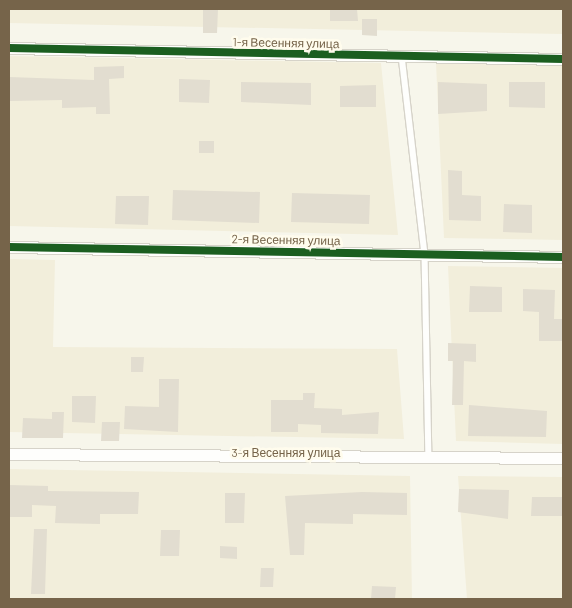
<!DOCTYPE html>
<meta charset="utf-8">
<style>
body{margin:0}
#map{position:relative;width:572px;height:608px;overflow:hidden;background:#f7f6eb;font-family:Barlow,sans-serif}
div>[style]{position:absolute}
.residential>*{inset:0;background:#f2eedb}
.building>*{inset:0;background:#e2ddd0}
.roads{filter:drop-shadow(1px 0 #d6d3c9) drop-shadow(-1px 0 #d6d3c9) drop-shadow(0 1px #d6d3c9) drop-shadow(0 -1px #d6d3c9)}
.service>*{height:5.5px;margin:-2.75px;padding:0 2.75px;transform-origin:2.75px;border-radius:2.75px;background:#fefefc}
.minor>*{height:11px;margin:-5.5px;padding:0 5.5px;transform-origin:5.5px;border-radius:5.5px;background:#fefefc}
.cycleway>*{height:8px;margin:-4px;padding:0 4px;transform-origin:4px;border-radius:4px;background:#1b5e20}
span{translate:-50% -50%;white-space:nowrap;text-align:center;line-height:1.15;-webkit-text-stroke:5px #fffced;paint-order:stroke}
.street-label{font-size:12px;color:#76644a}
.frame{position:absolute;inset:0;border:10px solid #76644a;pointer-events:none}
</style>
<div id="map">
<div class="residential">
<i style="clip-path:polygon(9px 9px,563px 9px,563px 34px,9px 23px)"></i>
<i style="clip-path:polygon(9px 56px,381px 63px,398px 235px,9px 226px)"></i>
<i style="clip-path:polygon(436px 63px,563px 66px,563px 240px,444px 238px)"></i>
<i style="clip-path:polygon(9px 259px,55px 260px,53px 347px,397px 349px,404px 439px,9px 432px)"></i>
<i style="clip-path:polygon(448px 266px,563px 268px,563px 444px,456px 441px)"></i>
<i style="clip-path:polygon(9px 469px,410px 476px,412px 599px,9px 599px)"></i>
<i style="clip-path:polygon(458px 476px,563px 477px,563px 599px,467px 599px)"></i>
</div>
<div class="building">
<i style="clip-path:polygon(203px 9px,218px 9px,217px 33px,203px 33px)"></i>
<i style="clip-path:polygon(330px 9px,357px 9px,358px 21px,330px 21px)"></i>
<i style="clip-path:polygon(362px 19px,377px 19px,377px 36px,362px 35px)"></i>
<i style="clip-path:polygon(124px 66px,124px 78px,109px 79px,110px 114px,96px 114px,96px 107px,62px 108px,62px 100px,10px 101px,9px 77px,94px 80px,94px 67px)"></i>
<i style="clip-path:polygon(179px 79px,210px 80px,209px 103px,179px 102px)"></i>
<i style="clip-path:polygon(241px 82px,311px 83px,311px 105px,241px 102px)"></i>
<i style="clip-path:polygon(438px 82px,487px 84px,487px 111px,438px 114px)"></i>
<i style="clip-path:polygon(509px 82px,545px 82px,545px 108px,509px 107px)"></i>
<i style="clip-path:polygon(376px 85px,376px 107px,340px 107px,340px 86px)"></i>
<i style="clip-path:polygon(199px 141px,214px 141px,214px 153px,199px 153px)"></i>
<i style="clip-path:polygon(448px 170px,462px 171px,462px 195px,481px 196px,481px 221px,449px 220px)"></i>
<i style="clip-path:polygon(173px 190px,260px 192px,259px 223px,172px 220px)"></i>
<i style="clip-path:polygon(292px 193px,370px 195px,369px 224px,291px 222px)"></i>
<i style="clip-path:polygon(116px 196px,149px 196px,148px 225px,115px 224px)"></i>
<i style="clip-path:polygon(504px 204px,532px 205px,532px 233px,503px 232px)"></i>
<i style="clip-path:polygon(470px 286px,502px 287px,502px 312px,469px 312px)"></i>
<i style="clip-path:polygon(523px 289px,555px 290px,554px 319px,563px 319px,562px 341px,539px 341px,539px 312px,523px 311px)"></i>
<i style="clip-path:polygon(448px 343px,476px 344px,476px 362px,464px 361px,463px 405px,452px 405px,453px 361px,448px 361px)"></i>
<i style="clip-path:polygon(131px 357px,144px 357px,143px 372px,131px 372px)"></i>
<i style="clip-path:polygon(159px 379px,179px 379px,178px 432px,124px 429px,125px 406px,159px 407px)"></i>
<i style="clip-path:polygon(303px 393px,315px 393px,314px 408px,342px 409px,342px 415px,379px 412px,378px 434px,321px 433px,321px 425px,298px 424px,298px 432px,271px 432px,271px 400px,303px 400px)"></i>
<i style="clip-path:polygon(72px 396px,96px 396px,95px 423px,72px 422px)"></i>
<i style="clip-path:polygon(469px 405px,547px 411px,546px 437px,468px 436px)"></i>
<i style="clip-path:polygon(52px 412px,64px 412px,63px 438px,22px 438px,23px 418px,52px 419px)"></i>
<i style="clip-path:polygon(102px 422px,120px 422px,119px 441px,101px 441px)"></i>
<i style="clip-path:polygon(9px 485px,48px 486px,48px 491px,139px 492px,138px 514px,100px 514px,100px 524px,55px 523px,56px 506px,32px 505px,32px 517px,9px 517px)"></i>
<i style="clip-path:polygon(459px 489px,509px 490px,508px 519px,458px 512px)"></i>
<i style="clip-path:polygon(362px 492px,407px 493px,407px 515px,353px 514px,353px 524px,305px 523px,304px 555px,290px 555px,285px 496px)"></i>
<i style="clip-path:polygon(225px 493px,245px 493px,244px 523px,225px 523px)"></i>
<i style="clip-path:polygon(532px 497px,563px 497px,563px 516px,531px 516px)"></i>
<i style="clip-path:polygon(34px 529px,47px 529px,45px 594px,31px 594px)"></i>
<i style="clip-path:polygon(161px 530px,180px 530px,179px 556px,160px 556px)"></i>
<i style="clip-path:polygon(220px 546px,237px 547px,237px 559px,220px 558px)"></i>
<i style="clip-path:polygon(261px 568px,274px 568px,273px 587px,260px 587px)"></i>
<i style="clip-path:polygon(372px 586px,396px 587px,395px 599px,371px 599px)"></i>
</div>
<div class="roads">
<div class="service">
<i style="left:402px;top:56px;width:199px;rotate:83.4deg"></i>
<i style="left:425px;top:254px;width:201px;rotate:88.9deg"></i>
</div>
<div class="minor">
<i style="left:9px;top:48px;width:554px;rotate:1.14deg"></i>
<i style="left:9px;top:247px;width:554px;rotate:1.03deg"></i>
<i style="left:9px;top:454px;width:554px;rotate:0.41deg"></i>
</div>
</div>
<div class="cycleway">
<i style="left:9px;top:48px;width:554px;rotate:1.14deg"></i>
<i style="left:9px;top:247px;width:554px;rotate:1.03deg"></i>
</div>
<div class="street-label">
<span style="left:286px;top:43px;rotate:1deg">1-я Весенняя улица</span>
<span style="left:286px;top:240px;rotate:1deg">2-я Весенняя улица</span>
<span style="left:286px;top:453px">3-я Весенняя улица</span>
</div>
<div class="frame"></div>
</div>
